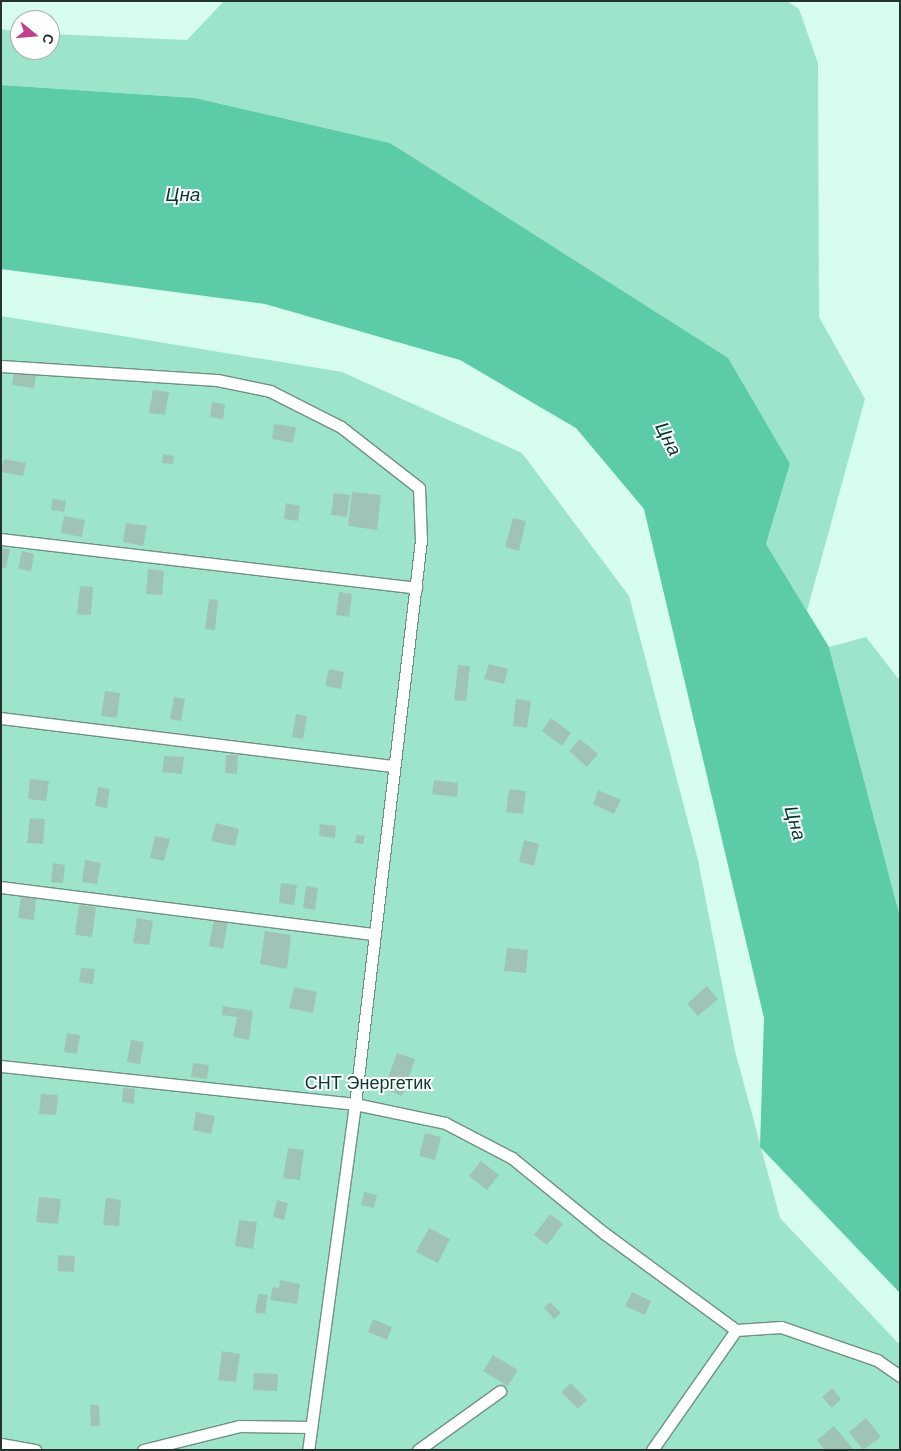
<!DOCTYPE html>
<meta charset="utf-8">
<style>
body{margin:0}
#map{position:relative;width:901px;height:1451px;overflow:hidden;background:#d7fdee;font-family:"DM Sans",sans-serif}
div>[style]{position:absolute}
.green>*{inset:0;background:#9de5ca}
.water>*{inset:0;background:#5ccba8}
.building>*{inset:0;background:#9fc4b6}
.roads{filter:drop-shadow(1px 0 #6e9184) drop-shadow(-1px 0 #6e9184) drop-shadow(0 1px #6e9184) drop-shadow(0 -1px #6e9184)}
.lane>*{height:11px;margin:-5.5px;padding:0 5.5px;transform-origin:5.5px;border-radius:5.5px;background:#fff}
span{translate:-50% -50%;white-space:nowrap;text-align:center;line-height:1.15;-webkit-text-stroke:4px #fff;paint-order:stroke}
.park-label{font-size:18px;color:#063a2c}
.water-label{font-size:19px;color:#05392b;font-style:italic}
.frame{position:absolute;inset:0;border:2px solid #24332d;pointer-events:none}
.north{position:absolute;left:10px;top:10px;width:50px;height:50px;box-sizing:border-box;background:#fff;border:1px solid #a7adab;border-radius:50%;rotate:107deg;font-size:14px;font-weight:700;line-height:20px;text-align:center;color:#24332d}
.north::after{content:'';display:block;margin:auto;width:18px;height:22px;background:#c3418a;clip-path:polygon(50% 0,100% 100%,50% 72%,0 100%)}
</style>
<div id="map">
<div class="green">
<i style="clip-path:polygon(224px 1px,787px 1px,799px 9px,818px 63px,819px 317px,865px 399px,807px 611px,766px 544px,790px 464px,536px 240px,390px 143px,195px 98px,1px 85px,1px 29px,20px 32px,20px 50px,50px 50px,50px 34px,187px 40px)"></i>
<i style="clip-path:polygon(1px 316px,342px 372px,522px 453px,629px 596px,698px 860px,735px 1051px,780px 1218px,900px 1345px,900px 1450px,1px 1450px)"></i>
<i style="clip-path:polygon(866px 637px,900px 681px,900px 917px,829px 647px)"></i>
</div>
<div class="water">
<i style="clip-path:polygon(1px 85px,195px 98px,390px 143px,728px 358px,790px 464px,766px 544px,829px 647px,900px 917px,900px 1293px,760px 1147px,764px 1018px,644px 509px,576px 428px,460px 360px,265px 304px,1px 269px)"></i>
</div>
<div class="building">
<i style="clip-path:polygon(14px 372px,36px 375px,34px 388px,12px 385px)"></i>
<i style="clip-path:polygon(153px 390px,169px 392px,165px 415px,149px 413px)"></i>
<i style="clip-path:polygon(212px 402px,225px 404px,223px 419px,210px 417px)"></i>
<i style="clip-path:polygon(274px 424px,296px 427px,293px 443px,272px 439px)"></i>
<i style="clip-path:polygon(163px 454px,174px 456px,173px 464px,162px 463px)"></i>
<i style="clip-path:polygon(4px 459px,26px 463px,23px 476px,1px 472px)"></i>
<i style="clip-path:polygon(352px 492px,381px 495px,377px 530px,348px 526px)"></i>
<i style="clip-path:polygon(334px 493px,350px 495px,347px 517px,331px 515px)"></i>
<i style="clip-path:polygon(52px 499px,66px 501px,64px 512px,51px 510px)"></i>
<i style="clip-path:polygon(286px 503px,300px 506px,298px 521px,284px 519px)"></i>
<i style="clip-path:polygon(64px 516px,85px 520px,82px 537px,61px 533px)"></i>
<i style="clip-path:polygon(513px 518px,526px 521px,519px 551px,505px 547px)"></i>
<i style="clip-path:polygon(126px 523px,147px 526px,143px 546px,123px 542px)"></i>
<i style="clip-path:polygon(1px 548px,10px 549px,6px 568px,1px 567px)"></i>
<i style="clip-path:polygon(22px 551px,34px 554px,31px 571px,18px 569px)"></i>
<i style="clip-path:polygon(148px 569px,164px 571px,162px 595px,146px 594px)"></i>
<i style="clip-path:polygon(80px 586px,93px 587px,91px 615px,77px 614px)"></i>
<i style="clip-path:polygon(339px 592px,352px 594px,349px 617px,336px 615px)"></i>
<i style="clip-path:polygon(209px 599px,218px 600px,215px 630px,205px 629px)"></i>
<i style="clip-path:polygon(489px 664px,508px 669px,504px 684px,484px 679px)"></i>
<i style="clip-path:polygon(458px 665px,470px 666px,466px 701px,454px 700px)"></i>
<i style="clip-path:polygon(329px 669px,344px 672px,341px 689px,325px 686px)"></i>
<i style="clip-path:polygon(105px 691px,120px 693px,117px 718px,101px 716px)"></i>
<i style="clip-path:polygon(174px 697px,185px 699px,181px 721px,170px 719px)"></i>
<i style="clip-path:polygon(516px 699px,531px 701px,527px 728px,513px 726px)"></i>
<i style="clip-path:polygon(296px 714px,307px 716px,303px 739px,292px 737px)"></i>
<i style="clip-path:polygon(551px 718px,571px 733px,562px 746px,542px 731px)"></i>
<i style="clip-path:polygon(580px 739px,598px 754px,587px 767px,569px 751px)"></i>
<i style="clip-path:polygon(226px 755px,238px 755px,237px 774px,225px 773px)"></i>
<i style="clip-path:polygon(164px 756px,184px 757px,182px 774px,162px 772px)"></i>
<i style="clip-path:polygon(30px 779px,49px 781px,46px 801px,28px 799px)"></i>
<i style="clip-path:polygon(434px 780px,458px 783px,457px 797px,432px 794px)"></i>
<i style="clip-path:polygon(98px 787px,110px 789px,107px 808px,95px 806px)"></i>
<i style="clip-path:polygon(509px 789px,526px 791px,523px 814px,506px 812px)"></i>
<i style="clip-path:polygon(598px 790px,621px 800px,614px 814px,593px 804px)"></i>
<i style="clip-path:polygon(30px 818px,45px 819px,43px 844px,27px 843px)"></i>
<i style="clip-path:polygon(216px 823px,239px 829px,235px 846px,211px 841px)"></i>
<i style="clip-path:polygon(320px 824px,336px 826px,335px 838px,319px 836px)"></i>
<i style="clip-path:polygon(356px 835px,365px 836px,363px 844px,355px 843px)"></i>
<i style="clip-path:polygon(155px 836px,170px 839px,164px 861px,150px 858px)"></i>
<i style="clip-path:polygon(524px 840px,539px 844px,534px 866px,519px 862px)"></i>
<i style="clip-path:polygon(85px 860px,101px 863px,97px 884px,82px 882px)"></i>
<i style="clip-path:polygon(53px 863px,65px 865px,63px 883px,51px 882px)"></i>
<i style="clip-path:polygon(281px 883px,297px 885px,294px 905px,279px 903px)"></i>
<i style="clip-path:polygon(306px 886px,318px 888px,315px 910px,303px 908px)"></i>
<i style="clip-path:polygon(21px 896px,36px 898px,34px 920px,18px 918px)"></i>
<i style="clip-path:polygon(79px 905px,96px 907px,92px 937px,75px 935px)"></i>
<i style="clip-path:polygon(137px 918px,153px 921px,149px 945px,133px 943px)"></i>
<i style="clip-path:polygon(214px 919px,228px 921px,223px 949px,209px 946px)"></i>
<i style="clip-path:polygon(265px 931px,291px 935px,287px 969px,260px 964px)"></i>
<i style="clip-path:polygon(507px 948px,528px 950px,526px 973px,504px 971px)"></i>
<i style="clip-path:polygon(81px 968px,95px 969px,93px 984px,79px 982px)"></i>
<i style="clip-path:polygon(707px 986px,718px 999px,698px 1016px,687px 1004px)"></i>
<i style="clip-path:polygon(294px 987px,317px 992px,313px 1013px,289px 1008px)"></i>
<i style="clip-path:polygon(223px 1006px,253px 1011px,249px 1040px,233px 1037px,237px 1017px,222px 1015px)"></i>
<i style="clip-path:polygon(67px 1033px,80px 1035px,77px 1054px,64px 1052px)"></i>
<i style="clip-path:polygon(131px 1040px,144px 1042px,140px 1064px,127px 1062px)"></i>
<i style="clip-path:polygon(397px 1053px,415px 1059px,402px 1096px,384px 1089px)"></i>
<i style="clip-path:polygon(193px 1063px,209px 1065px,207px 1079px,191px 1077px)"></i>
<i style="clip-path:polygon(123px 1088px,135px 1089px,134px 1104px,122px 1102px)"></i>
<i style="clip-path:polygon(41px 1094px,58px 1095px,56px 1115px,39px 1114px)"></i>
<i style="clip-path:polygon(196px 1112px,215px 1116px,211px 1134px,193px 1130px)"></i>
<i style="clip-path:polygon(425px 1133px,441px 1137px,435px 1160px,419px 1156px)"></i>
<i style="clip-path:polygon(288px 1148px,304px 1150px,300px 1180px,283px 1178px)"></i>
<i style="clip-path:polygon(481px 1161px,499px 1175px,487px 1190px,469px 1176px)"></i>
<i style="clip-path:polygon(364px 1192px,377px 1195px,374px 1208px,361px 1205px)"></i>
<i style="clip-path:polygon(39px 1197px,61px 1199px,58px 1224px,36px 1222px)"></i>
<i style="clip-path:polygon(106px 1198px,121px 1200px,119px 1226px,103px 1225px)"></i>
<i style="clip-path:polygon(277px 1200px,288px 1203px,284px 1220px,273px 1217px)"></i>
<i style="clip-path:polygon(550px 1214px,563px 1224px,547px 1245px,534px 1235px)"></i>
<i style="clip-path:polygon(239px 1220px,257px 1222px,253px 1249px,235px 1246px)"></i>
<i style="clip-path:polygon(429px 1228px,450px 1239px,438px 1263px,416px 1252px)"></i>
<i style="clip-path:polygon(58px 1255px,75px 1256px,74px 1272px,58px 1271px)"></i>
<i style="clip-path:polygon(280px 1280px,300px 1284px,297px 1304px,270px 1300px,273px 1287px,279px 1288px)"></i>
<i style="clip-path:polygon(632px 1292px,651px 1301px,645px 1315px,625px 1306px)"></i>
<i style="clip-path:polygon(258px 1294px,268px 1295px,265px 1314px,255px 1313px)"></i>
<i style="clip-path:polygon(550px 1302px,561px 1313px,554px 1319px,544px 1308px)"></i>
<i style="clip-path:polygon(373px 1319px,392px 1327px,387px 1340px,368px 1332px)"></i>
<i style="clip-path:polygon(222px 1351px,240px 1354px,236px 1382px,218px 1380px)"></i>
<i style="clip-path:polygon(493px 1355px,518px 1370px,508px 1386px,483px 1371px)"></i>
<i style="clip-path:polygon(254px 1373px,278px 1374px,277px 1391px,253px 1390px)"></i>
<i style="clip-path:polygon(571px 1383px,587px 1400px,578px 1409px,561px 1392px)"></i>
<i style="clip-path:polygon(832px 1388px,841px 1399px,832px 1408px,822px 1397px)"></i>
<i style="clip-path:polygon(90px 1405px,99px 1405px,100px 1426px,91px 1426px)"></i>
<i style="clip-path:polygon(866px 1418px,881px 1437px,863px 1450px,849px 1432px)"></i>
<i style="clip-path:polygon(834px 1426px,854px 1450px,825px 1450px,817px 1440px)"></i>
</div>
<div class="roads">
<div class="lane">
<i style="left:1px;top:366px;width:216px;rotate:3.7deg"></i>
<i style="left:217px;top:380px;width:54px;rotate:11.7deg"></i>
<i style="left:270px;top:391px;width:80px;rotate:26.9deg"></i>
<i style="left:341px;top:427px;width:99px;rotate:38deg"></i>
<i style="left:419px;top:488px;width:52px;rotate:87.8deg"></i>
<i style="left:421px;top:540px;width:568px;rotate:96.67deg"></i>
<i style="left:355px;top:1104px;width:92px;rotate:11.9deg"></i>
<i style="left:445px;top:1123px;width:76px;rotate:27.6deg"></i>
<i style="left:512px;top:1158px;width:119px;rotate:39.2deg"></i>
<i style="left:604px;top:1233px;width:164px;rotate:36.3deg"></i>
<i style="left:736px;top:1330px;width:45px;rotate:-3.8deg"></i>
<i style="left:781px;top:1327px;width:102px;rotate:19deg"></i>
<i style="left:877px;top:1360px;width:28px;rotate:35deg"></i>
<i style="left:1px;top:539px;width:418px;rotate:6.7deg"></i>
<i style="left:1px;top:718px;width:393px;rotate:7deg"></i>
<i style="left:1px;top:887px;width:375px;rotate:7.2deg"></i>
<i style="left:1px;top:1066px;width:356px;rotate:6.1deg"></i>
<i style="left:355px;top:1104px;width:349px;rotate:97.7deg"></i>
<i style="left:1px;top:1444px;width:35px;rotate:10deg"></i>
<i style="left:143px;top:1450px;width:99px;rotate:-14deg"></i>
<i style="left:239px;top:1426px;width:72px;rotate:0.8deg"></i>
<i style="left:418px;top:1450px;width:101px;rotate:-35.7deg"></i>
<i style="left:652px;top:1450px;width:146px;rotate:-55deg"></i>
</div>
</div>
<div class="park-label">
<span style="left:368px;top:1083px">СНТ Энергетик</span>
</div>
<div class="water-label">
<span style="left:183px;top:195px">Цна</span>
<span style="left:668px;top:439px;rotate:63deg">Цна</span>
<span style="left:795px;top:823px;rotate:74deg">Цна</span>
</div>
<div class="frame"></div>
<div class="north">С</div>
</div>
